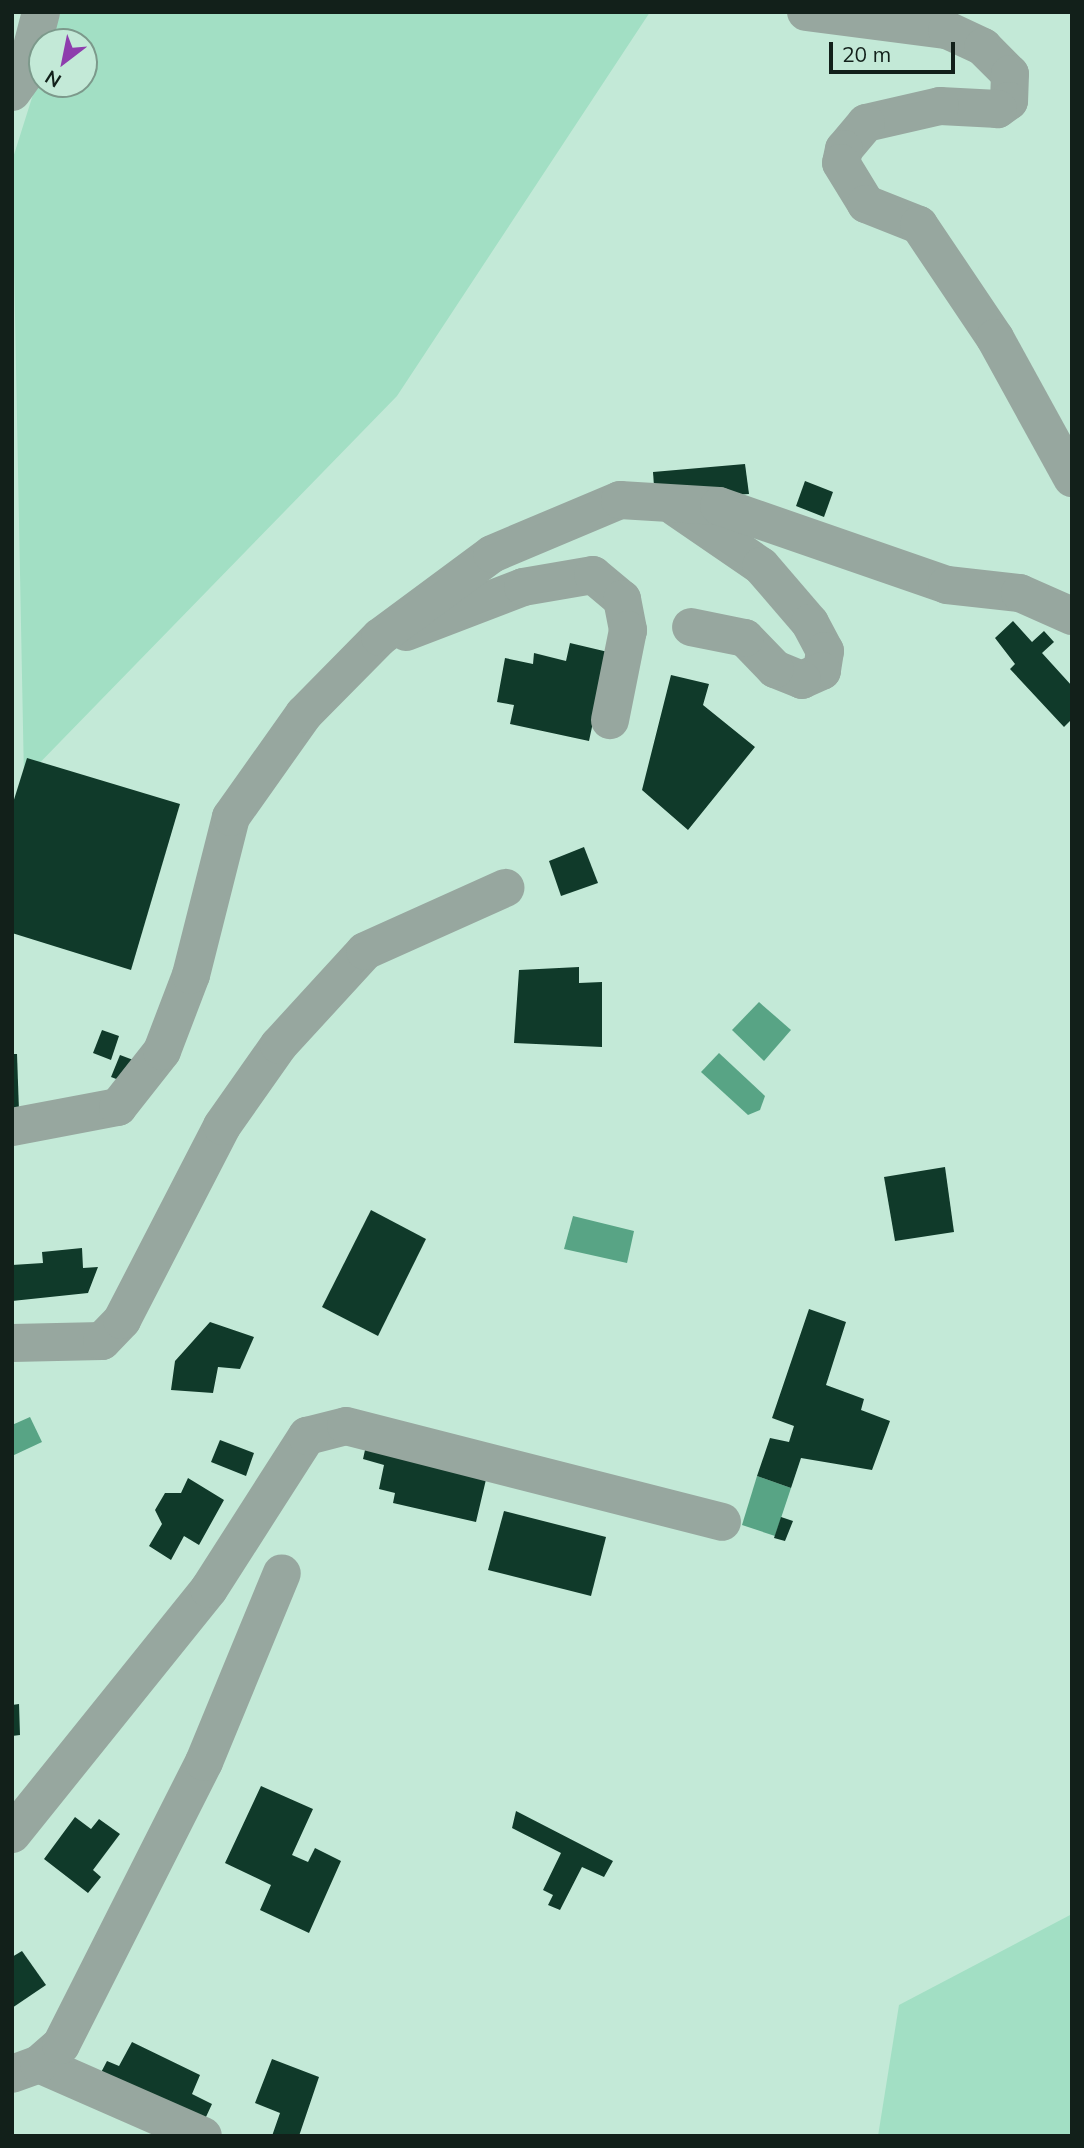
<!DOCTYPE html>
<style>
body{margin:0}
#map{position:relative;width:1084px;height:2148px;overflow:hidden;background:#c3e9d7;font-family:Mulish,sans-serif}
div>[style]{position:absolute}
.green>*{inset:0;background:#a2dfc4}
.water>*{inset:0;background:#58a485}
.building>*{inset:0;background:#103a2a}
.minor>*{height:38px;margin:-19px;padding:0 19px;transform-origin:19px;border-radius:19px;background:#97a79f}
span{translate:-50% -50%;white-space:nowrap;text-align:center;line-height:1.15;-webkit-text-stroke:7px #c3e9d7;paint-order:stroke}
.frame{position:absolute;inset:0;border:14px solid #12201a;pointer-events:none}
.north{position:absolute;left:28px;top:28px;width:70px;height:70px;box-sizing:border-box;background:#c3e9d7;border:2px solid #7c998b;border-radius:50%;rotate:212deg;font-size:19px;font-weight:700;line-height:28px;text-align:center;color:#12201a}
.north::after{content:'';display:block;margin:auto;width:24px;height:32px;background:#8e3dad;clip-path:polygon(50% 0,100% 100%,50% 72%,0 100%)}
.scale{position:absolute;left:829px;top:42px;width:126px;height:32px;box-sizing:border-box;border:4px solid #12201a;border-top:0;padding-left:9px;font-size:21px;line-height:24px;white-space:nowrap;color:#12201a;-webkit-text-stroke:5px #c3e9d7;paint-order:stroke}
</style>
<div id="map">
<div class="green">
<i style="clip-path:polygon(59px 12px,650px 12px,397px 396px,24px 779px,12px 161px,42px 66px,42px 84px,84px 84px,84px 42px,50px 42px)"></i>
<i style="clip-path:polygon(1072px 1914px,1072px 2136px,878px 2136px,899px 2005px)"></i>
</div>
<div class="water">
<i style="clip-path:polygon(759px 1002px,791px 1030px,764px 1061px,732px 1030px)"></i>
<i style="clip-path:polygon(719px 1053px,765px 1096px,760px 1110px,748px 1115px,701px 1072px)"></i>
<i style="clip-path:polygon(573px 1216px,634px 1231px,627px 1263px,564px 1249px)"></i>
<i style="clip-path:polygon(30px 1417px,42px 1442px,12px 1456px,12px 1425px)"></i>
<i style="clip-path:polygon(757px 1476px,791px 1488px,775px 1536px,742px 1525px)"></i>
</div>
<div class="building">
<i style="clip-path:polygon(745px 464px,749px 494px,655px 500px,653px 472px)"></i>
<i style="clip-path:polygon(805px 481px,833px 492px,824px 517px,796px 506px)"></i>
<i style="clip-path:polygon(1013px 621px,1032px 642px,1044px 631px,1054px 642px,1042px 653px,1072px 686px,1072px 719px,1064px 727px,1010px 669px,1015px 664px,995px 638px)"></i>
<i style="clip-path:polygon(570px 643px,608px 652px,589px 741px,510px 724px,514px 705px,497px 702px,505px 658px,533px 664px,534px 653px,566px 661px)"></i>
<i style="clip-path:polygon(671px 675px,709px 684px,703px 705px,755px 747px,688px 830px,642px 790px)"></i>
<i style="clip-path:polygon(27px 758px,180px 804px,131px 970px,12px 933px,12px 806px)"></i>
<i style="clip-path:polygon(584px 847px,598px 883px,561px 896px,549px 861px)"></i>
<i style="clip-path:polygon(579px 967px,579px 983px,602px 982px,602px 1047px,514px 1043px,519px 970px)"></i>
<i style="clip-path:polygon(102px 1030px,119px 1036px,111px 1060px,93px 1053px)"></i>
<i style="clip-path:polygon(12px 1054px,17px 1054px,19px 1111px,12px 1111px)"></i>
<i style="clip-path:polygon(120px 1055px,136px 1061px,127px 1083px,111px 1077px)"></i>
<i style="clip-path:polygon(945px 1167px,954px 1232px,895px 1241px,884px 1177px)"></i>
<i style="clip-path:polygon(371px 1210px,426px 1239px,378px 1336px,322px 1307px)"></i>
<i style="clip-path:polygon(82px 1248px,83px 1268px,98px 1267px,88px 1293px,12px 1301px,12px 1265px,43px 1263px,42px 1252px)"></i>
<i style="clip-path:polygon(809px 1309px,846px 1322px,826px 1385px,864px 1399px,861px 1410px,890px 1421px,872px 1470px,801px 1458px,791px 1488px,757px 1476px,770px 1438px,789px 1442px,794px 1426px,772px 1418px)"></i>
<i style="clip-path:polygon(210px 1322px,254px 1337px,240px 1369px,218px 1367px,213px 1393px,171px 1390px,175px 1361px)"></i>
<i style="clip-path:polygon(220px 1440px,254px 1453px,246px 1476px,211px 1462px)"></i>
<i style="clip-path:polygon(367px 1441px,488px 1471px,476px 1522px,393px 1503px,395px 1493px,379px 1489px,384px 1465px,363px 1459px)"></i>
<i style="clip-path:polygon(188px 1478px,224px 1500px,199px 1545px,184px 1536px,171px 1560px,149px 1546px,162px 1524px,155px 1510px,165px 1493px,181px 1493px)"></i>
<i style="clip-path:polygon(504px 1511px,606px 1537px,591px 1596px,488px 1570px)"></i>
<i style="clip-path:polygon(781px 1517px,793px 1521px,785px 1541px,774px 1538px)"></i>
<i style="clip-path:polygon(19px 1704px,20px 1735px,12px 1736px,12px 1705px)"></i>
<i style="clip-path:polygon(261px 1786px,313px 1809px,292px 1855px,308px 1862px,315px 1848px,341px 1861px,309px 1933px,260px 1910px,271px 1885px,225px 1863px)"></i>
<i style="clip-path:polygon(516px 1811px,613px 1861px,604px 1877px,582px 1867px,560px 1910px,548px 1905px,553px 1895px,543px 1890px,561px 1853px,512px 1828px)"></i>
<i style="clip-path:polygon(75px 1817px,91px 1829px,99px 1819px,120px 1834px,93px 1870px,101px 1877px,88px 1893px,44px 1859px)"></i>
<i style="clip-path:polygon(22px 1951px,46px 1985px,12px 2008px,12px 1957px)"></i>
<i style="clip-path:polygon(132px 2042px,200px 2075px,192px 2094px,212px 2104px,199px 2132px,95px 2084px,107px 2061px,119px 2066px)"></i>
<i style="clip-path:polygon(272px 2059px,319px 2077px,299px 2136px,272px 2136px,280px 2113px,255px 2103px)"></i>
</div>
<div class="minor">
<i style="left:806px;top:12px;width:142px;rotate:7.3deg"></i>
<i style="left:947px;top:30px;width:40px;rotate:25deg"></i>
<i style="left:983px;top:47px;width:38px;rotate:45deg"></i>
<i style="left:1010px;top:74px;width:27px;rotate:92deg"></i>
<i style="left:1009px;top:101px;width:14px;rotate:144deg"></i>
<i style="left:998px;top:109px;width:58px;rotate:-177deg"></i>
<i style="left:940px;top:106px;width:76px;rotate:167.1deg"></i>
<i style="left:866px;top:123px;width:34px;rotate:130deg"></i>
<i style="left:844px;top:149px;width:14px;rotate:102deg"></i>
<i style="left:841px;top:163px;width:48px;rotate:58.6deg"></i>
<i style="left:866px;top:204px;width:57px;rotate:21.6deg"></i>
<i style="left:919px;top:225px;width:136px;rotate:56.1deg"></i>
<i style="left:995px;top:338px;width:160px;rotate:61.2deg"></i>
<i style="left:12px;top:92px;width:22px;rotate:-54deg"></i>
<i style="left:25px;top:74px;width:64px;rotate:-75.5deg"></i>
<i style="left:675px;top:507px;width:104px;rotate:34.5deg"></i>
<i style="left:761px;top:566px;width:75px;rotate:49.3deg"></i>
<i style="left:810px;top:623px;width:32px;rotate:62deg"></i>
<i style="left:825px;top:651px;width:20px;rotate:99deg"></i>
<i style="left:822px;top:671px;width:22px;rotate:156deg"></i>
<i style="left:802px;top:680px;width:29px;rotate:-158deg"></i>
<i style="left:775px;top:669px;width:43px;rotate:-134.1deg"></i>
<i style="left:745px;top:638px;width:55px;rotate:-168.5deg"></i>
<i style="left:406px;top:632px;width:125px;rotate:-21deg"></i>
<i style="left:523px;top:587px;width:71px;rotate:-9.7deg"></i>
<i style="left:593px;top:575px;width:38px;rotate:40deg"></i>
<i style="left:622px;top:599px;width:32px;rotate:79deg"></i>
<i style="left:628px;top:630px;width:92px;rotate:101.3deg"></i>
<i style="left:12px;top:1127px;width:108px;rotate:-10.7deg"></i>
<i style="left:118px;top:1107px;width:71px;rotate:-51.8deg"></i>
<i style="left:162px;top:1051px;width:81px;rotate:-69.1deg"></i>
<i style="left:191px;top:975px;width:163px;rotate:-75.8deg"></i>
<i style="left:231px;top:817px;width:126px;rotate:-54.7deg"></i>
<i style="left:304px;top:714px;width:108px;rotate:-45.4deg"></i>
<i style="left:380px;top:637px;width:139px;rotate:-36.5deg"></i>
<i style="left:492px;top:554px;width:139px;rotate:-22.9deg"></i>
<i style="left:620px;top:500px;width:99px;rotate:3.5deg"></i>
<i style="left:719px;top:506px;width:241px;rotate:19.1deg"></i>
<i style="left:947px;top:585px;width:73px;rotate:6.3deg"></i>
<i style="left:1020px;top:593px;width:57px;rotate:23.9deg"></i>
<i style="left:12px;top:1343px;width:90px;rotate:-1.3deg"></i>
<i style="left:102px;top:1341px;width:29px;rotate:-46deg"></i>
<i style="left:122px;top:1320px;width:218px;rotate:-62.7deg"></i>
<i style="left:222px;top:1126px;width:99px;rotate:-54.9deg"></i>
<i style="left:279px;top:1045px;width:127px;rotate:-47.5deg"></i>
<i style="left:365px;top:951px;width:154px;rotate:-24.2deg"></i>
<i style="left:12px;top:1834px;width:314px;rotate:-51.2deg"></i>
<i style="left:209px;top:1589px;width:182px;rotate:-57.4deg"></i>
<i style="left:307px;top:1436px;width:40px;rotate:-14.4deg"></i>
<i style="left:346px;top:1426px;width:388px;rotate:14.3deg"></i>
<i style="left:39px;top:2064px;width:179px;rotate:23.7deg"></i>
<i style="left:12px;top:2074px;width:29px;rotate:-20deg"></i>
<i style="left:39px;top:2064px;width:29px;rotate:-41deg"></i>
<i style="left:61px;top:2045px;width:317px;rotate:-63.2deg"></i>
<i style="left:204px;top:1762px;width:204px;rotate:-67.6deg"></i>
</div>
<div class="frame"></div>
<div class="north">N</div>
<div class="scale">20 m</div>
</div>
